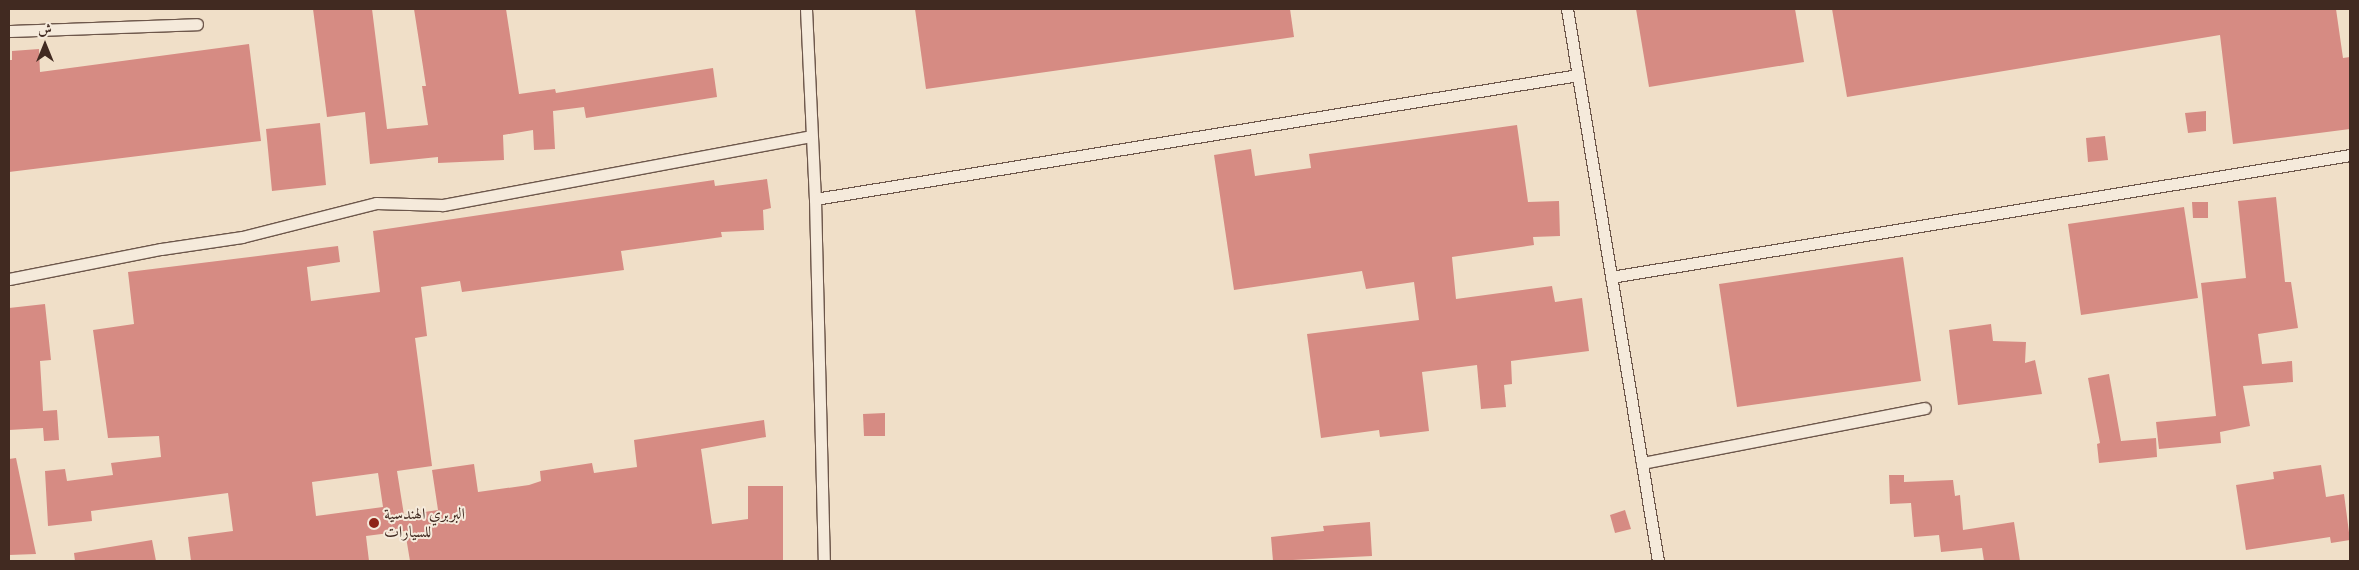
<!DOCTYPE html>
<meta charset="utf-8">
<style>
body{margin:0}
#map{position:relative;width:2359px;height:570px;overflow:hidden;background:#f0dfc8;font-family:"IM FELL Double Pica",Amiri,serif}
div>[style]{position:absolute}
.building>*{inset:0;background:#d68b83}
.roads{filter:drop-shadow(1px 0 #6d574b) drop-shadow(-1px 0 #6d574b) drop-shadow(0 1px #6d574b) drop-shadow(0 -1px #6d574b)}
.lane>*{height:11px;margin:-5.5px;padding:0 5.5px;transform-origin:5.5px;border-radius:5.5px;background:#f5eadb}
.dots>*{width:14px;height:14px;translate:-50% -50%;box-sizing:border-box;border:2px solid #f5eadb;border-radius:50%}
span{translate:-50% -50%;white-space:nowrap;text-align:center;line-height:1.15;-webkit-text-stroke:4px #f5eadb;paint-order:stroke}
.poi-label{font-size:16px;color:#412a21}
.left{translate:0 -50%;text-align:left}
.frame{position:absolute;inset:0;border:10px solid #412a21;pointer-events:none}
.north{position:absolute;left:20px;top:20px;width:50px;height:50px;-webkit-text-stroke:4px #f5eadb;paint-order:stroke;rotate:0deg;font-size:14px;font-weight:700;line-height:20px;text-align:center;color:#412a21}
.north::after{content:'';display:block;margin:auto;width:18px;height:22px;background:#412a21;clip-path:polygon(50% 0,100% 100%,50% 72%,0 100%)}
</style>
<div id="map">
<div class="building">
<i style="clip-path:polygon(313px 9px,372px 9px,387px 129px,428px 125px,422px 86px,426px 86px,414px 9px,506px 9px,519px 94px,555px 89px,556px 93px,713px 68px,717px 97px,586px 118px,584px 107px,553px 111px,555px 149px,534px 150px,533px 130px,503px 135px,504px 160px,438px 163px,438px 157px,370px 164px,365px 112px,327px 117px)"></i>
<i style="clip-path:polygon(915px 9px,1290px 9px,1294px 37px,926px 89px)"></i>
<i style="clip-path:polygon(1636px 9px,1795px 9px,1804px 62px,1649px 87px)"></i>
<i style="clip-path:polygon(1832px 9px,2336px 9px,2343px 58px,2350px 57px,2350px 129px,2233px 144px,2220px 35px,1847px 97px)"></i>
<i style="clip-path:polygon(249px 44px,261px 141px,9px 172px,9px 60px,12px 60px,12px 51px,39px 49px,40px 72px)"></i>
<i style="clip-path:polygon(2206px 111px,2206px 131px,2188px 133px,2185px 113px)"></i>
<i style="clip-path:polygon(320px 123px,326px 185px,272px 191px,266px 129px)"></i>
<i style="clip-path:polygon(1517px 125px,1528px 202px,1559px 201px,1560px 236px,1533px 237px,1534px 245px,1452px 257px,1456px 299px,1552px 286px,1555px 302px,1582px 298px,1589px 351px,1511px 361px,1512px 384px,1504px 385px,1506px 407px,1481px 409px,1477px 365px,1422px 372px,1429px 431px,1380px 437px,1379px 430px,1321px 438px,1307px 334px,1419px 320px,1414px 282px,1366px 289px,1362px 271px,1234px 290px,1214px 155px,1251px 149px,1255px 176px,1311px 168px,1309px 154px)"></i>
<i style="clip-path:polygon(2105px 136px,2108px 160px,2088px 162px,2086px 138px)"></i>
<i style="clip-path:polygon(evenodd,767px 179px,771px 208px,763px 210px,764px 230px,721px 232px,722px 237px,621px 251px,624px 270px,462px 292px,460px 281px,421px 287px,427px 336px,415px 338px,432px 466px,397px 471px,404px 515px,438px 510px,432px 470px,474px 464px,478px 492px,529px 485px,541px 481px,540px 471px,592px 463px,594px 473px,637px 467px,634px 440px,764px 420px,766px 437px,701px 449px,712px 524px,748px 519px,748px 486px,783px 486px,783px 561px,410px 561px,405px 531px,366px 536px,369px 561px,191px 561px,188px 537px,233px 531px,228px 493px,91px 511px,92px 521px,48px 526px,45px 471px,65px 469px,67px 481px,113px 475px,111px 463px,161px 457px,159px 436px,108px 438px,93px 330px,134px 324px,128px 272px,338px 246px,340px 262px,307px 267px,311px 301px,380px 292px,373px 231px,714px 180px,715px 186px,767px 179px,378px 473px,383px 507px,316px 516px,312px 482px,378px 473px)"></i>
<i style="clip-path:polygon(2276px 197px,2285px 282px,2291px 282px,2298px 328px,2258px 334px,2262px 364px,2292px 361px,2293px 382px,2243px 386px,2250px 426px,2220px 432px,2221px 443px,2159px 449px,2156px 422px,2216px 416px,2201px 283px,2246px 278px,2238px 201px)"></i>
<i style="clip-path:polygon(2192px 202px,2208px 202px,2208px 218px,2193px 218px)"></i>
<i style="clip-path:polygon(2184px 207px,2198px 298px,2081px 315px,2068px 224px)"></i>
<i style="clip-path:polygon(1903px 257px,1921px 381px,1737px 407px,1719px 284px)"></i>
<i style="clip-path:polygon(45px 304px,51px 360px,40px 361px,43px 411px,57px 410px,59px 440px,44px 441px,43px 428px,9px 430px,9px 308px)"></i>
<i style="clip-path:polygon(1991px 324px,1993px 341px,2026px 342px,2025px 363px,2035px 360px,2042px 394px,1958px 405px,1949px 330px)"></i>
<i style="clip-path:polygon(2109px 374px,2121px 441px,2156px 438px,2157px 457px,2099px 463px,2097px 444px,2100px 443px,2088px 378px)"></i>
<i style="clip-path:polygon(885px 413px,885px 436px,864px 436px,863px 414px)"></i>
<i style="clip-path:polygon(16px 458px,36px 554px,9px 555px,9px 459px)"></i>
<i style="clip-path:polygon(2321px 465px,2326px 497px,2344px 494px,2350px 540px,2331px 543px,2330px 537px,2246px 550px,2236px 485px,2274px 479px,2273px 472px)"></i>
<i style="clip-path:polygon(1889px 475px,1904px 475px,1904px 482px,1953px 480px,1955px 496px,1960px 495px,1963px 530px,2014px 522px,2020px 561px,1984px 561px,1982px 548px,1941px 552px,1939px 535px,1914px 537px,1911px 503px,1890px 504px)"></i>
<i style="clip-path:polygon(1625px 510px,1631px 529px,1615px 533px,1610px 515px)"></i>
<i style="clip-path:polygon(1370px 522px,1372px 556px,1273px 561px,1271px 537px,1324px 531px,1323px 526px)"></i>
<i style="clip-path:polygon(152px 540px,156px 561px,75px 561px,74px 553px)"></i>
</div>
<div class="roads">
<div class="lane">
<i style="left:806px;top:9px;width:190px;rotate:87.3deg"></i>
<i style="left:815px;top:199px;width:362px;rotate:88.6deg"></i>
<i style="left:1567px;top:9px;width:559px;rotate:80.64deg"></i>
<i style="left:9px;top:31px;width:188px;rotate:-2.1deg"></i>
<i style="left:815px;top:199px;width:773px;rotate:-9.23deg"></i>
<i style="left:1611px;top:277px;width:749px;rotate:-9.37deg"></i>
<i style="left:9px;top:279px;width:155px;rotate:-11.2deg"></i>
<i style="left:161px;top:249px;width:82px;rotate:-8.4deg"></i>
<i style="left:242px;top:237px;width:138px;rotate:-14.2deg"></i>
<i style="left:376px;top:203px;width:67px;rotate:1.7deg"></i>
<i style="left:443px;top:205px;width:374px;rotate:-10.6deg"></i>
<i style="left:1642px;top:463px;width:288px;rotate:-11deg"></i>
</div>
</div>
<div class="dots">
<i style="left:374px;top:523px;background:#8f2418"></i>
</div>
<div class="poi-label">
<span class="left" style="left:384px;top:523px">البربري الهندسية<br>للسيارات</span>
</div>
<div class="frame"></div>
<div class="north">ش</div>
</div>
